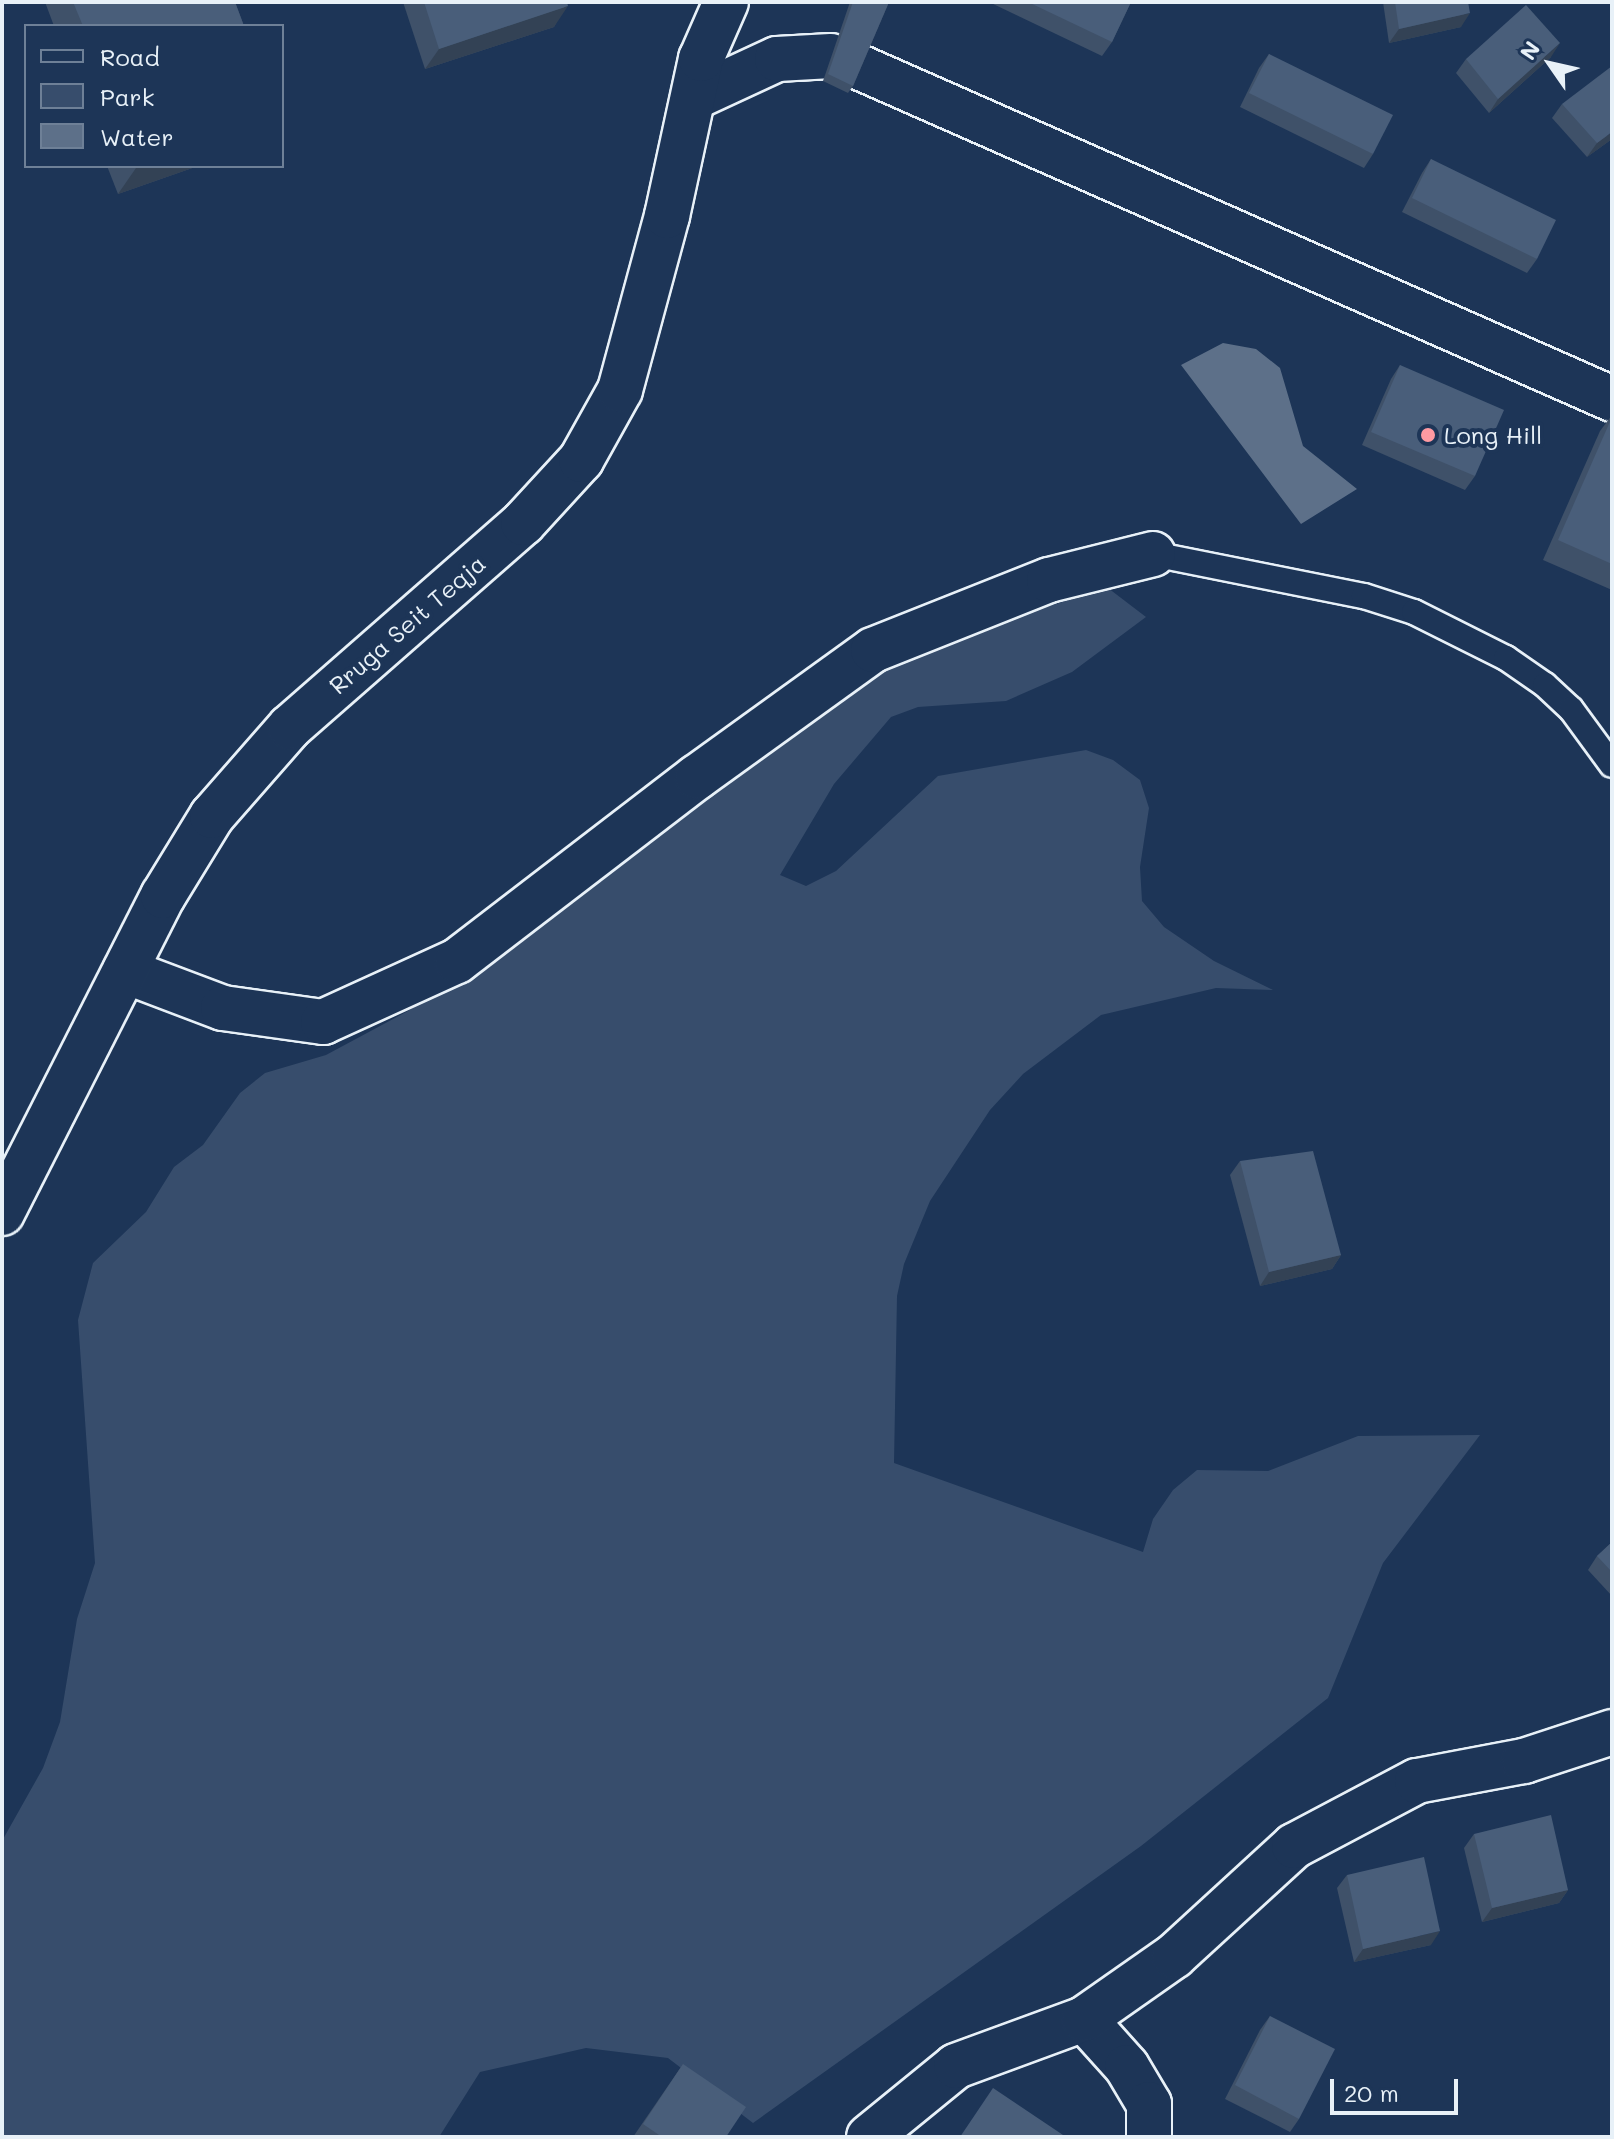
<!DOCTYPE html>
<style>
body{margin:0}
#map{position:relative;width:1614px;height:2139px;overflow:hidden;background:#1d3557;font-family:Mali,sans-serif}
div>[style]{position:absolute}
.green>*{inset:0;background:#374d6c}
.water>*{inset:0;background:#5d7089}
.roads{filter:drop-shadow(2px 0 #e8f1f8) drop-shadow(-2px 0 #e8f1f8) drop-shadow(0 2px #e8f1f8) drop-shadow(0 -2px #e8f1f8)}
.service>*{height:24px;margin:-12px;padding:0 12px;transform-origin:12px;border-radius:12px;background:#1d3557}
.minor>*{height:44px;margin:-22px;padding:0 22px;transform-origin:22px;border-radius:22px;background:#1d3557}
.secondary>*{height:44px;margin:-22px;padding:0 22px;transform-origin:22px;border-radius:22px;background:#1d3557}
.wall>*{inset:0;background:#3f5169}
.shaded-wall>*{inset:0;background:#334255}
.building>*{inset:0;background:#495e7a}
.dots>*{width:22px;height:22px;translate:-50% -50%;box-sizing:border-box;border:4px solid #1d3557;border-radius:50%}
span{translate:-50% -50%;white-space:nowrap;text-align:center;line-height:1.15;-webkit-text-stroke:8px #1d3557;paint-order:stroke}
.poi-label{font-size:24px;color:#e8f1f8}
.left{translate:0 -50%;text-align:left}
.street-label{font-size:24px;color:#e8f1f8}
.frame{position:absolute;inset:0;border:4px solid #e8f1f8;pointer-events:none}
.legend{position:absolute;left:24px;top:24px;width:260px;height:144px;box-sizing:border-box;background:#1d3557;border:2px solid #6e8097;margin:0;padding:10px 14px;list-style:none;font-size:24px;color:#e8f1f8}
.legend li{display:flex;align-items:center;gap:16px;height:40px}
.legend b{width:40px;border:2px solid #6e8097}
.north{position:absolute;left:1510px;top:24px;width:80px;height:80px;-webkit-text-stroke:6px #1d3557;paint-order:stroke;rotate:304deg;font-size:22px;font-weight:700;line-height:32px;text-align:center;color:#e8f1f8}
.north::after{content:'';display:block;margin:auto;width:28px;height:36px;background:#e8f1f8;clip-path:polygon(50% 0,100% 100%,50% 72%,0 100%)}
.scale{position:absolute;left:1330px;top:2079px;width:128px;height:36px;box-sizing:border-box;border:4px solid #e8f1f8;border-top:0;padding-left:10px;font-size:24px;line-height:28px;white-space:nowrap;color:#e8f1f8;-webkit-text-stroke:6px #1d3557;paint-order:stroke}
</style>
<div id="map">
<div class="green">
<i style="clip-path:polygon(1108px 588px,1146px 617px,1072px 672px,1006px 701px,918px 707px,891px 717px,834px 784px,780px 875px,806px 886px,836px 871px,938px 776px,1086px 750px,1113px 760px,1140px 780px,1149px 808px,1140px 867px,1142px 901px,1164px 927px,1214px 961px,1273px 990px,1216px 988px,1101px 1015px,1023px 1074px,990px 1110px,930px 1201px,904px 1264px,897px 1296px,894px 1463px,1143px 1552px,1153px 1519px,1173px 1490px,1197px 1470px,1268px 1471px,1358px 1436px,1480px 1435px,1383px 1563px,1328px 1698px,1141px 1846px,753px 2123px,668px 2058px,586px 2048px,480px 2072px,439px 2137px,2px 2137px,2px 1841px,43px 1768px,60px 1722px,77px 1619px,95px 1563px,78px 1320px,93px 1263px,146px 1212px,174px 1167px,203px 1145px,240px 1093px,265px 1073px,326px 1055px,408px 1011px,579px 896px,682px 810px,883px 666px,942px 639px)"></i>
</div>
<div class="water">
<i style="clip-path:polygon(1223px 343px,1256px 349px,1280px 368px,1303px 446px,1357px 489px,1301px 524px,1181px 365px)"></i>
</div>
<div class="roads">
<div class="service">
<i style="left:1153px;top:554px;width:215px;rotate:11.3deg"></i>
<i style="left:1364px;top:596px;width:52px;rotate:17.7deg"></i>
<i style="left:1414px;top:612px;width:103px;rotate:26.6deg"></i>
<i style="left:1506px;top:658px;width:47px;rotate:34.7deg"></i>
<i style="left:1545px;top:685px;width:35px;rotate:43deg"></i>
<i style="left:1571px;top:709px;width:69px;rotate:53.8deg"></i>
</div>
<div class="minor">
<i style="left:859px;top:67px;width:823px;rotate:23.79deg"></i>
<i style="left:697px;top:96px;width:88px;rotate:-24.8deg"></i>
<i style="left:777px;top:59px;width:54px;rotate:-3.2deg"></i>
<i style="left:125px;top:971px;width:105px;rotate:20.7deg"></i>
<i style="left:223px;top:1008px;width:101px;rotate:8deg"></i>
<i style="left:323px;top:1022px;width:147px;rotate:-24.5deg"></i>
<i style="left:457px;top:961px;width:302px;rotate:-37.5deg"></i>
<i style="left:697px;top:777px;width:217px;rotate:-35.8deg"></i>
<i style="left:873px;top:650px;width:189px;rotate:-21.7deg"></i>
<i style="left:1049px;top:580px;width:107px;rotate:-14deg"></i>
<i style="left:1084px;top:2019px;width:64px;rotate:48.1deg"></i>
<i style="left:1127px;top:2067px;width:43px;rotate:59.3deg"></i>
<i style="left:1149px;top:2104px;width:33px;rotate:90deg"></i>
<i style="left:869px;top:2137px;width:112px;rotate:-39.2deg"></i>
<i style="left:956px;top:2066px;width:136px;rotate:-20.2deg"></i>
<i style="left:1084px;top:2019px;width:110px;rotate:-35deg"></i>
<i style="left:1174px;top:1956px;width:163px;rotate:-42.5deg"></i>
<i style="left:1294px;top:1846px;width:139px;rotate:-27.9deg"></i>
<i style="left:1417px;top:1781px;width:109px;rotate:-10.6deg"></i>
<i style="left:1524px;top:1761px;width:93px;rotate:-18.2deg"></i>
</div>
<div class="secondary">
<i style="left:2px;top:1213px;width:356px;rotate:-63.1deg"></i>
<i style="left:163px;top:896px;width:94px;rotate:-58.5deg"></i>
<i style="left:212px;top:816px;width:118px;rotate:-48.8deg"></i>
<i style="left:290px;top:727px;width:310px;rotate:-41.2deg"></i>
<i style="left:523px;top:523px;width:86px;rotate:-47.4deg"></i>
<i style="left:581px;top:460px;width:80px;rotate:-60.9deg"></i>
<i style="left:620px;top:390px;width:180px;rotate:-74.9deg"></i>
<i style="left:667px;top:216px;width:161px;rotate:-77.8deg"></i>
<i style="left:701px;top:59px;width:62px;rotate:-66.3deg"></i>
</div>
</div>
<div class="wall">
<i style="clip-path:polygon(45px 2px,235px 2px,244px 26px,54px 26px)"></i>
<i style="clip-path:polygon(403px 2px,567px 2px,554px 27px,425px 69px)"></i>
<i style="clip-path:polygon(850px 2px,889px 2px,853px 86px,848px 93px,823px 81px)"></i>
<i style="clip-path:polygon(989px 2px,1131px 2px,1112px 42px,1102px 56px)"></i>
<i style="clip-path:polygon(1383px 2px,1468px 2px,1461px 27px,1389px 43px)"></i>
<i style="clip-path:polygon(1269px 54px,1373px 154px,1364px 168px,1240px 107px,1259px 68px)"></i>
<i style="clip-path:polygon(1551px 57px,1489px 113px,1456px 73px,1466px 59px)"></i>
<i style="clip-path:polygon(1562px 104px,1612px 139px,1587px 157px,1552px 118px)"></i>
<i style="clip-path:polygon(1431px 159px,1537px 259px,1527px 273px,1402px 212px,1422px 173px)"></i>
<i style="clip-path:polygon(107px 166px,198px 166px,118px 194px)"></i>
<i style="clip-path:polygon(1400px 365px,1475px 476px,1465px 490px,1362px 445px,1391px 379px)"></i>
<i style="clip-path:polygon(1612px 415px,1612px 590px,1543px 560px,1600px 431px)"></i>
<i style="clip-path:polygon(1240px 1161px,1341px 1255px,1332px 1269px,1260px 1286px,1230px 1175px)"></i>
<i style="clip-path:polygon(1612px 1542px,1612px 1596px,1588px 1570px,1597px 1556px)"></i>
<i style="clip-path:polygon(1474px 1834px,1568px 1890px,1559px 1903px,1482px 1922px,1464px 1848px)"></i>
<i style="clip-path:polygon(1347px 1875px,1431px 1945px,1354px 1962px,1337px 1888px)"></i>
<i style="clip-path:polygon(1270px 2016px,1299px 2119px,1290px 2132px,1225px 2099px,1260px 2030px)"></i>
<i style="clip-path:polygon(683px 2064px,726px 2137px,633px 2137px)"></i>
</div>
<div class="shaded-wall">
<i style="clip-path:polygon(568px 6px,554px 27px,425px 69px,439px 49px)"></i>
<i style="clip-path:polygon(1470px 13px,1461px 27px,1389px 43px,1399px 29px)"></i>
<i style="clip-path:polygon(1560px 43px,1551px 57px,1489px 113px,1498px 99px)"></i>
<i style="clip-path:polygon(1612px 132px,1612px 139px,1587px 157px,1597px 143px)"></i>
<i style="clip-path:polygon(141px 166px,198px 166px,118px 194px,136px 168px)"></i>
<i style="clip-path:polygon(1341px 1255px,1332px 1269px,1260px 1286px,1269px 1272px)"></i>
<i style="clip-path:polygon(1568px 1890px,1559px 1903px,1482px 1922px,1492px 1908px)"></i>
<i style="clip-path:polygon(1440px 1931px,1431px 1945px,1354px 1962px,1363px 1949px)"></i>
</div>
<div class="building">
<i style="clip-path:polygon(73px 2px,235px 2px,244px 26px,83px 26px)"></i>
<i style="clip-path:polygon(424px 2px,567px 2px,568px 6px,439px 49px)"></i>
<i style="clip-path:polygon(853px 2px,889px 2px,853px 86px,828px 74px)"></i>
<i style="clip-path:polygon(1028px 2px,1131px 2px,1112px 42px)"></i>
<i style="clip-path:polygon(1395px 2px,1468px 2px,1470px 13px,1399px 29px)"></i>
<i style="clip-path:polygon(1526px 5px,1560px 43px,1498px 99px,1466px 59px)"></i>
<i style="clip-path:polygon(1269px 54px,1393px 115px,1373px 154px,1249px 93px)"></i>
<i style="clip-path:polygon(1612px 66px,1612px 132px,1597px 143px,1562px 104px)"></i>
<i style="clip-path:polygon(1431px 159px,1556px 220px,1537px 259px,1412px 198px)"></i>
<i style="clip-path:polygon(1400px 365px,1504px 410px,1475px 476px,1371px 432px)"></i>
<i style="clip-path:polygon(1612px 417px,1612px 564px,1558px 540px)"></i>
<i style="clip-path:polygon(1313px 1151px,1341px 1255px,1269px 1272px,1240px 1161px)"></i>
<i style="clip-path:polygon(1612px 1542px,1612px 1572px,1597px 1556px)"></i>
<i style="clip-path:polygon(1551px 1815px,1568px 1890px,1492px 1908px,1474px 1834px)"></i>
<i style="clip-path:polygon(1424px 1857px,1440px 1931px,1363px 1949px,1347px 1875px)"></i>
<i style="clip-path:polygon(1270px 2016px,1335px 2049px,1299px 2119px,1235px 2085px)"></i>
<i style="clip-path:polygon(683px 2064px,746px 2107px,726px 2137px,662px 2137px,643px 2124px)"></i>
<i style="clip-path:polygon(993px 2088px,1066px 2137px,960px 2137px)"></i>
</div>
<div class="dots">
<i style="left:1428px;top:435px;background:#ff9aa2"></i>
</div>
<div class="poi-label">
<span class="left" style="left:1444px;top:435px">Long Hill</span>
</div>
<div class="street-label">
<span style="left:407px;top:624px;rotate:-41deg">Rruga Seit Teqja</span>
</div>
<div class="frame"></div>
<ul class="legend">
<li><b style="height:10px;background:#1d3557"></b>Road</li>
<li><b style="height:22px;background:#374d6c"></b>Park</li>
<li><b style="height:22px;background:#5d7089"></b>Water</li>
</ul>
<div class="north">N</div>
<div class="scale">20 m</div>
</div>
